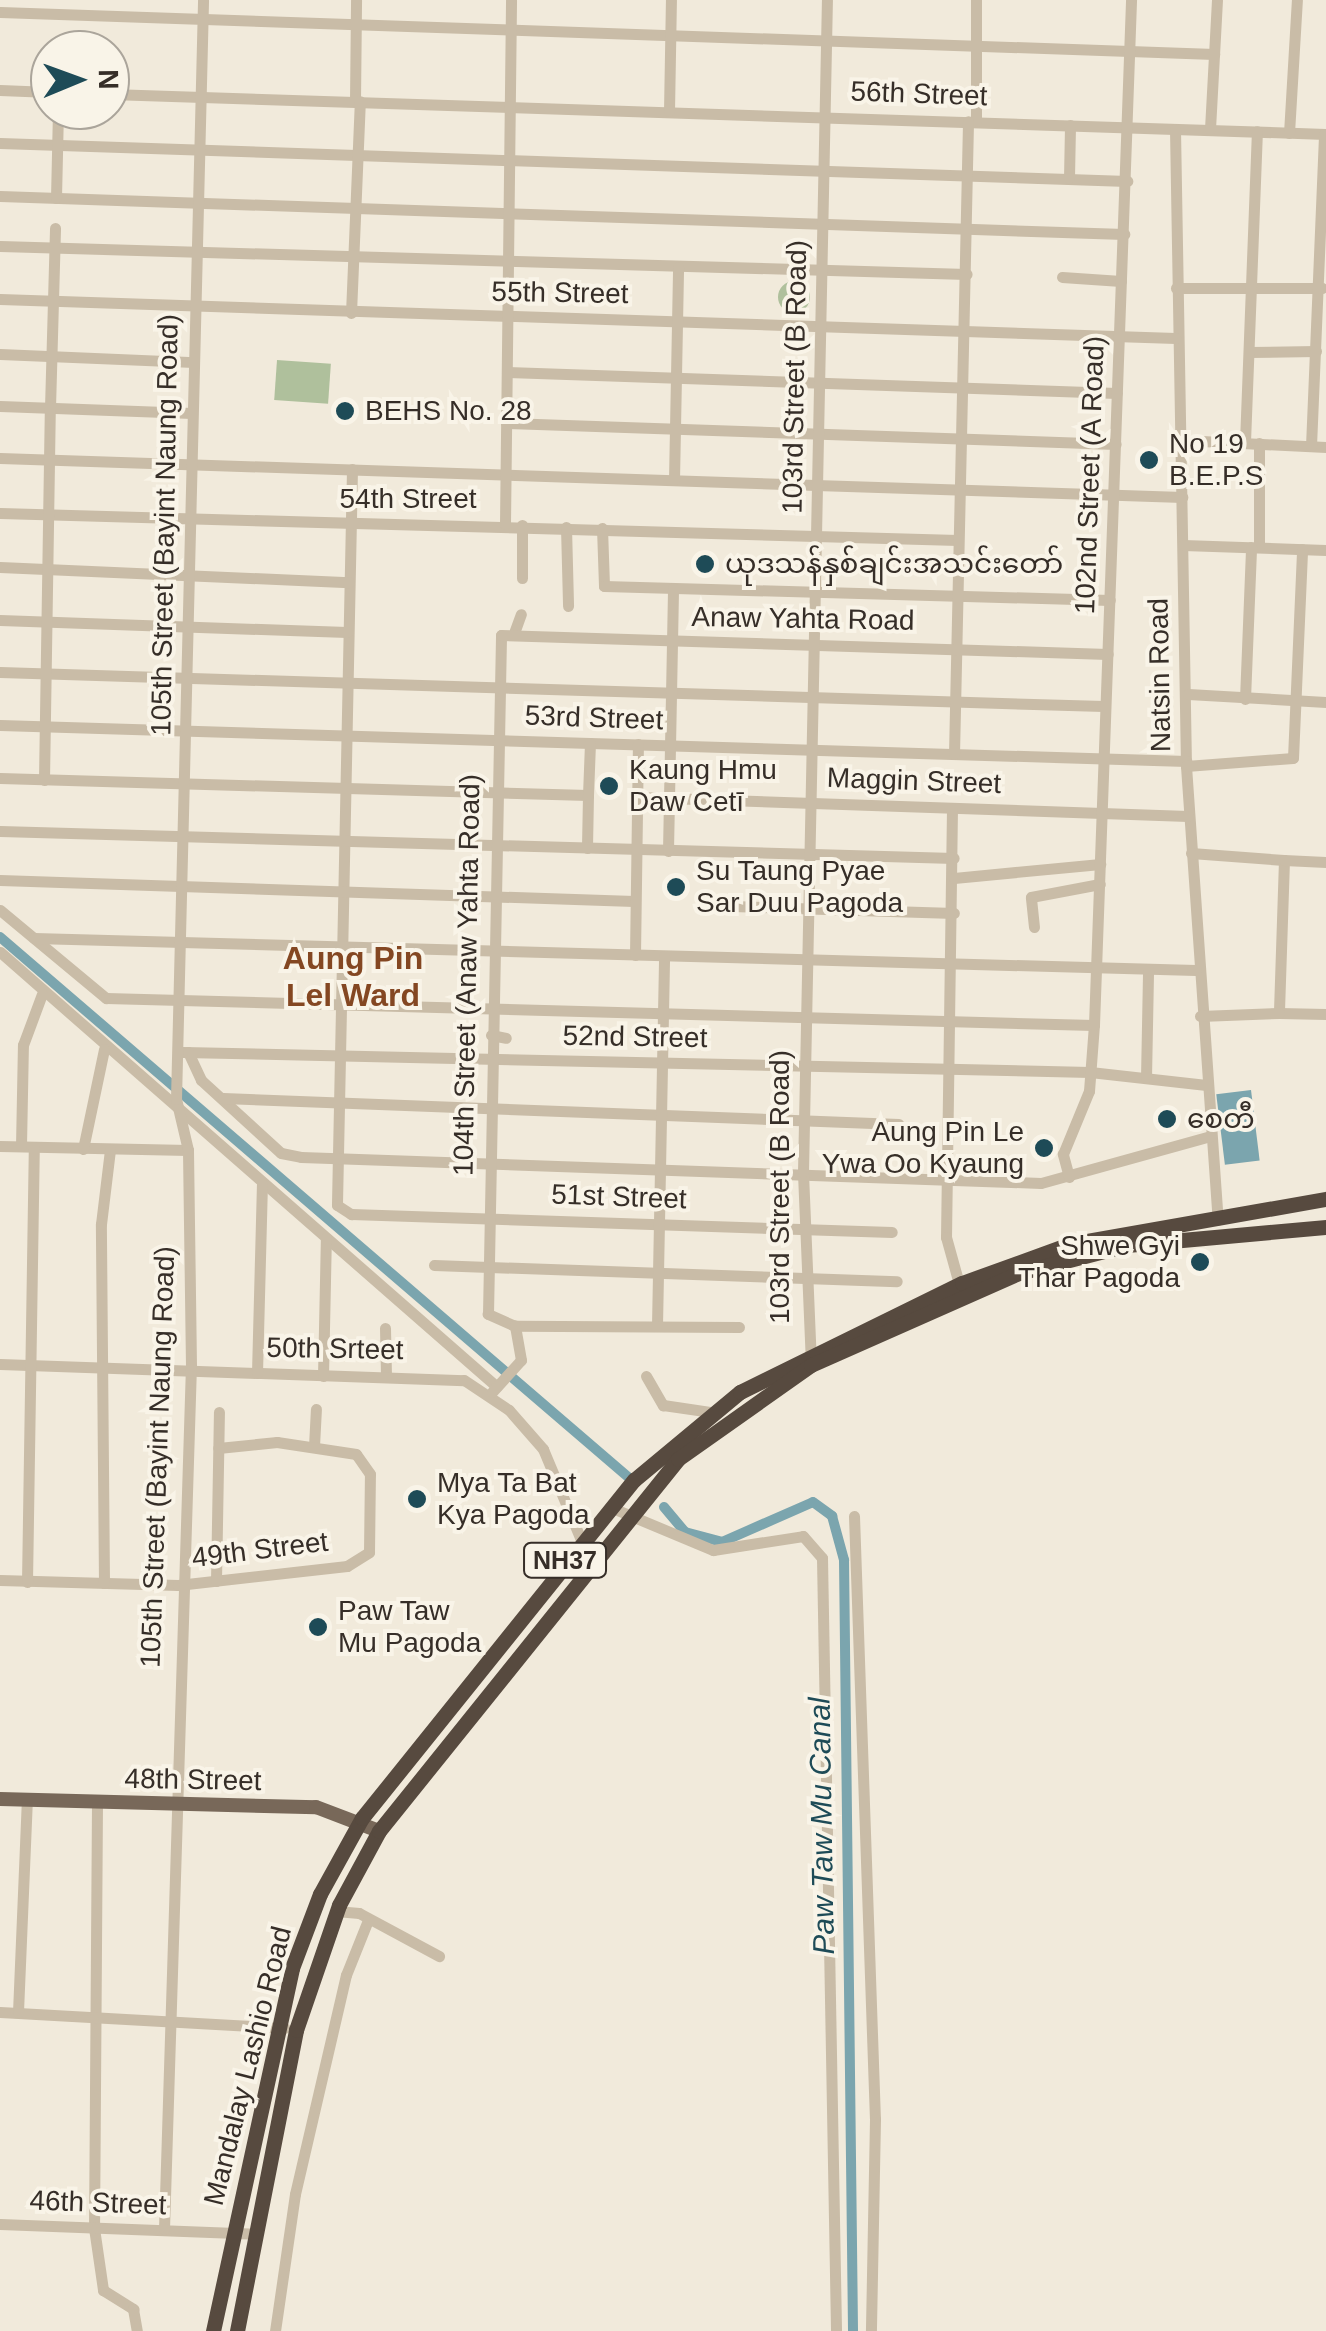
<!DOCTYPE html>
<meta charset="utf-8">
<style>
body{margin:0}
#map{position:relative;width:1326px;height:2331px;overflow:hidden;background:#f1eadb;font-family:Helvetica,"Noto Sans Myanmar",sans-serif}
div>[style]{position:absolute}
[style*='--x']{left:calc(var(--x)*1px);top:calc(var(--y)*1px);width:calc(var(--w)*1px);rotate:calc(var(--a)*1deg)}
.green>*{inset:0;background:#afc09c;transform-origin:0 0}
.round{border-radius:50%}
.water>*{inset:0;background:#7ba5ae;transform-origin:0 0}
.canal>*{height:10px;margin:-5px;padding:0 5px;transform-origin:5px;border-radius:5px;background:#7ba5ae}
.minor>*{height:11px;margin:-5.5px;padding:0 5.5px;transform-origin:5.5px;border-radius:5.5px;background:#c9bca7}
.major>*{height:14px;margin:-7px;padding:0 7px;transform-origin:7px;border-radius:7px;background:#786859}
.highway>*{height:15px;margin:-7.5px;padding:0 7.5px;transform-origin:7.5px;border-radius:7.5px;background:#574a3f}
.dots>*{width:28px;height:28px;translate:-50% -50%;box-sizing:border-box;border:5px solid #f9f4e8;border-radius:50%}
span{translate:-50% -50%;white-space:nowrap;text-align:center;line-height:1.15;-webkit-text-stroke:8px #f9f4e8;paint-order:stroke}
.shield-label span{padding:2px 8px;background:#f9f4e8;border:2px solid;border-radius:8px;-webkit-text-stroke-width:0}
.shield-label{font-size:25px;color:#362e28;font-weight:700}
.street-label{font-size:28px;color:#362e28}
.poi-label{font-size:28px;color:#362e28}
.left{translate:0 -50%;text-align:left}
.right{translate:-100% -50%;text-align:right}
.water-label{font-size:30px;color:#1e4b57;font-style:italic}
.quarter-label{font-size:32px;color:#844722;font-weight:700}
.north{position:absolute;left:30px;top:30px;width:100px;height:100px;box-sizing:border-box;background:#f9f4e8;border:2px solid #aba59b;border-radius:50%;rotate:89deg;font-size:28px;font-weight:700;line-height:40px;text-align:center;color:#362e28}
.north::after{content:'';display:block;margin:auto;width:35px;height:45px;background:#1e4b57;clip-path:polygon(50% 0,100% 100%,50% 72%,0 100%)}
</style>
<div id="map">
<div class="green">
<div class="round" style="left:778px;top:281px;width:32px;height:32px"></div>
<div style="left:277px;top:360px;width:54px;height:40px;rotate:4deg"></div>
</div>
<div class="water">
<div style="left:1251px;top:1090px;width:71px;height:35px;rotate:83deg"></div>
</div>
<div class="canal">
<div style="--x:0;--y:937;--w:828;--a:40.69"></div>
<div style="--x:664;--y:1507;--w:33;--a:50"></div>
<div style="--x:685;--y:1532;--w:38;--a:15"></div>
<div style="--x:722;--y:1542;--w:99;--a:-23.7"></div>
<div style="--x:813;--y:1502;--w:24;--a:36"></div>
<div style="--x:832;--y:1516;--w:46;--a:74.7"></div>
<div style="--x:844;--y:1560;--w:771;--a:89.33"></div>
</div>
<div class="minor">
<div style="--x:0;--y:12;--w:1215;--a:1.98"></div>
<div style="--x:0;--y:90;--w:50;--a:2.3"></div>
<div style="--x:110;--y:94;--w:1217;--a:1.88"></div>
<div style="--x:355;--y:101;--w:101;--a:-89.4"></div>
<div style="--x:669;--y:111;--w:111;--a:-89"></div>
<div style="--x:976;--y:121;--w:121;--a:-90"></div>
<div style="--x:1175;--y:129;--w:637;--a:89.01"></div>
<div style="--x:1186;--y:766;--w:455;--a:86"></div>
<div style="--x:1210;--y:129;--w:129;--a:-86.9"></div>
<div style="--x:1289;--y:133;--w:133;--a:-86.6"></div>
<div style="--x:0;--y:143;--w:1128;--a:1.93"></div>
<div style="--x:1069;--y:178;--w:53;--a:-88.9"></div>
<div style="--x:0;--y:196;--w:1125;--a:1.94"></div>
<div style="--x:56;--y:198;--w:88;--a:-88.7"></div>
<div style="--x:0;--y:246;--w:967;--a:1.66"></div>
<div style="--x:1062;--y:277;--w:59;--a:3.9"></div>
<div style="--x:1176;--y:288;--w:146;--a:0"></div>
<div style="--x:0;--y:299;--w:1176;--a:1.9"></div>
<div style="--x:351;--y:313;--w:212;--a:-87.6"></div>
<div style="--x:1249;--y:352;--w:67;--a:-0.9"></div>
<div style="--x:0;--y:354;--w:194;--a:2.4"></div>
<div style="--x:507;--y:372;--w:610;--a:1.97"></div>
<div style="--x:0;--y:406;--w:192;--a:2.1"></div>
<div style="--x:50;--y:408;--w:180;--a:-88.4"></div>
<div style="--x:506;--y:423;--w:610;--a:1.97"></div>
<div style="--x:1181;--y:440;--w:145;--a:2.8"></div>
<div style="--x:1245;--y:442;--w:311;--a:-87.8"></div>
<div style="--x:1311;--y:446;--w:312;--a:-87.6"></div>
<div style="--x:0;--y:458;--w:1183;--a:1.89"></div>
<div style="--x:352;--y:469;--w:736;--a:91.17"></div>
<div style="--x:337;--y:1205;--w:17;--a:33"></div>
<div style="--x:351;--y:1214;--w:541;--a:1.91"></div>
<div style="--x:674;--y:480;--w:213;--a:-88.9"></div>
<div style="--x:0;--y:513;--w:958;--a:1.61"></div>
<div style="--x:505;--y:524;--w:524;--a:-89.34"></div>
<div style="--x:566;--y:527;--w:79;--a:88.5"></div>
<div style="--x:602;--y:528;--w:58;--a:88"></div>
<div style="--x:604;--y:586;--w:506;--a:1.58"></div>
<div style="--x:1183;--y:545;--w:143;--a:2"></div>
<div style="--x:1259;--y:547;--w:104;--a:-90"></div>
<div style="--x:0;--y:567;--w:349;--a:2.5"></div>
<div style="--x:522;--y:578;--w:53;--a:-90"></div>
<div style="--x:0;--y:620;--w:347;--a:2"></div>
<div style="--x:514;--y:633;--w:20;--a:-70"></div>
<div style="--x:0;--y:672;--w:1104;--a:1.77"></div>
<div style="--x:1188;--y:694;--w:138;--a:3.3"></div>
<div style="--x:1245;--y:699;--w:152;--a:-87.7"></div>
<div style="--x:0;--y:725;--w:1187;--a:1.74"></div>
<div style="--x:954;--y:754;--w:633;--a:-88.73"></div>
<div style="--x:1186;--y:766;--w:107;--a:-4.3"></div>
<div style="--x:1293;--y:758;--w:209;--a:-87.5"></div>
<div style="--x:0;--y:778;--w:588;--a:1.66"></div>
<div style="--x:588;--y:795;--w:53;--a:91.1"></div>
<div style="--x:44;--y:780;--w:372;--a:-89.1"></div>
<div style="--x:588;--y:795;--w:52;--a:-87.8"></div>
<div style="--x:637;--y:797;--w:551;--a:1.97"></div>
<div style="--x:952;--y:808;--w:429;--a:90.8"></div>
<div style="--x:946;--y:1237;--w:49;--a:74.5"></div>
<div style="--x:0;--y:831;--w:954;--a:1.62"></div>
<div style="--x:668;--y:851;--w:263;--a:-88.9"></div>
<div style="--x:1191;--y:853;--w:93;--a:4.3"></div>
<div style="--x:1284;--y:860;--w:153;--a:91.9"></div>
<div style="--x:1279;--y:1013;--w:47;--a:1.2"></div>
<div style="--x:1284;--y:860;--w:42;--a:2.7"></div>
<div style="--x:954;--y:878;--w:147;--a:-5.5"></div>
<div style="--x:0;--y:880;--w:634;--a:1.9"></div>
<div style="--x:701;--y:905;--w:253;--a:1.8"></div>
<div style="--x:0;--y:910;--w:138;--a:39.7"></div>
<div style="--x:106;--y:998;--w:988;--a:1.57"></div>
<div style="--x:1034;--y:927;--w:30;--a:-96"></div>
<div style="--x:1031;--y:897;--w:70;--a:-10.7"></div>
<div style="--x:34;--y:938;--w:1162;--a:1.58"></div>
<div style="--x:0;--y:952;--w:660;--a:41.19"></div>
<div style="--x:635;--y:955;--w:211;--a:-89.2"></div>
<div style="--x:1200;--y:1016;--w:79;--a:-2.2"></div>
<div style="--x:491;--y:1035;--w:15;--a:11"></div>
<div style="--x:183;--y:1052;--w:907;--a:1.26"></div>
<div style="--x:1090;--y:1072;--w:117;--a:6.4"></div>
<div style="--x:188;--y:1052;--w:31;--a:65"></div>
<div style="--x:201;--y:1080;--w:108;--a:42.4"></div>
<div style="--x:281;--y:1153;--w:20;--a:11"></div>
<div style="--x:301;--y:1157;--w:740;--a:2.01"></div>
<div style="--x:1041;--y:1183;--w:175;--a:-15.5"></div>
<div style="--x:1146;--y:1078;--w:109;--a:-88.9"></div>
<div style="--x:223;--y:1098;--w:676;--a:2.21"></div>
<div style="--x:0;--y:1146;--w:188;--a:1.2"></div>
<div style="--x:21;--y:1146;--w:101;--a:-88.9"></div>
<div style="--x:23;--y:1045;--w:54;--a:-69.6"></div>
<div style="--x:83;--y:1149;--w:102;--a:-78.1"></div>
<div style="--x:1069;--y:1177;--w:24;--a:-105"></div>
<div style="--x:1063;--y:1154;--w:68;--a:-67.6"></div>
<div style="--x:1089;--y:1091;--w:66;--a:-85.7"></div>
<div style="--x:1094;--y:1025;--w:1026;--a:-87.93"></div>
<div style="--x:434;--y:1265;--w:463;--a:2"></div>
<div style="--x:657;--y:1326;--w:370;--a:-88.9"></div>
<div style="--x:739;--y:1327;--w:224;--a:-179.7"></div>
<div style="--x:515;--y:1326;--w:30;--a:-156"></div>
<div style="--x:488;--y:1314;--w:679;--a:-88.9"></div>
<div style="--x:501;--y:635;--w:607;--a:1.79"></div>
<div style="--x:385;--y:1328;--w:46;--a:88.8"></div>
<div style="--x:0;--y:1364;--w:464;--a:2"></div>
<div style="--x:464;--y:1380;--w:54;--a:33.7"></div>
<div style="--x:509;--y:1410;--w:52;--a:48.9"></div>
<div style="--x:543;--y:1449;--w:99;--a:67.3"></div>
<div style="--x:811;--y:1364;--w:192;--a:-92.4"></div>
<div style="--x:803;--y:1172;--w:1172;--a:-88.83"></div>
<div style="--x:257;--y:1373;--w:189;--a:-88.5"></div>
<div style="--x:323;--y:1376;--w:138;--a:-88.8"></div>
<div style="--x:646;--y:1376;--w:34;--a:60"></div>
<div style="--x:663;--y:1405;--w:49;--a:8.3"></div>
<div style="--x:492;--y:1392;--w:43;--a:-47.8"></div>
<div style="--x:521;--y:1360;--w:35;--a:-100"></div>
<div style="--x:314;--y:1446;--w:37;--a:-87"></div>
<div style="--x:610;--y:1507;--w:112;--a:22.7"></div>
<div style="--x:713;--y:1550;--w:91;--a:-8.8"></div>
<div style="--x:803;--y:1536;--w:29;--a:49"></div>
<div style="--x:822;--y:1558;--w:773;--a:88.96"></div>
<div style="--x:854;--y:1516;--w:603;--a:88.01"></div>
<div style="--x:875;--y:2119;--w:212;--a:91.1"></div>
<div style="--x:0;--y:1580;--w:178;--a:1.6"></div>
<div style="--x:178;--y:1585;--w:170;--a:-6.4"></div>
<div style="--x:347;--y:1566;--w:26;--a:-32"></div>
<div style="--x:369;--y:1552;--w:78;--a:-89.3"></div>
<div style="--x:370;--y:1474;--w:24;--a:-125"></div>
<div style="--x:356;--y:1454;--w:80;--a:-171.4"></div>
<div style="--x:277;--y:1442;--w:59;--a:174.2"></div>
<div style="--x:216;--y:1581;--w:169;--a:-89"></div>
<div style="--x:27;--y:1582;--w:435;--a:-89.1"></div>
<div style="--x:104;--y:1583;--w:359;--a:-90.5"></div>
<div style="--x:101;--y:1224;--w:75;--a:-83.1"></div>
<div style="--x:97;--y:1803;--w:425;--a:90.4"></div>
<div style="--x:94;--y:2228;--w:63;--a:81.7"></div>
<div style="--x:103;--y:2290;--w:36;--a:32"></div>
<div style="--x:133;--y:2309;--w:22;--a:80"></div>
<div style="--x:336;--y:1911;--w:23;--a:5"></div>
<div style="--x:359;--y:1913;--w:91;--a:28.3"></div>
<div style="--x:0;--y:2012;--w:285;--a:3.2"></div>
<div style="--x:18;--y:2012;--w:212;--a:-87.6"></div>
<div style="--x:0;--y:2224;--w:257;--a:2.2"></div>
<div style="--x:164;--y:2229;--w:863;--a:-88.21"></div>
<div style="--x:191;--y:1366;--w:216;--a:-90.8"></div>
<div style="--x:188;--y:1150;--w:52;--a:-103.2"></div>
<div style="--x:176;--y:1099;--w:1099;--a:-88.59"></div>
<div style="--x:275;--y:2331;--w:138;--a:-81.7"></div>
<div style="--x:295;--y:2194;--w:225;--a:-76.9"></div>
<div style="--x:346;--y:1975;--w:59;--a:-68.2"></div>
</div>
<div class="major">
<div style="--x:0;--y:1799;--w:316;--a:1.5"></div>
<div style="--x:316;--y:1807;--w:67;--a:20.9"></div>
</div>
<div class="highway">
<div style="--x:213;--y:2331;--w:371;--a:-77.7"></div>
<div style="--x:292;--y:1968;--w:79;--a:-69.3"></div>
<div style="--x:320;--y:1894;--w:87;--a:-61.1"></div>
<div style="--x:362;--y:1818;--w:434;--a:-51.2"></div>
<div style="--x:634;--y:1480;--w:138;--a:-39.7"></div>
<div style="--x:740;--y:1392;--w:247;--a:-26.2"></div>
<div style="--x:962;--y:1283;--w:115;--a:-19.9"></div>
<div style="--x:1070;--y:1244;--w:260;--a:-10"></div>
<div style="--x:237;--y:2331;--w:307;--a:-78.9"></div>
<div style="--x:296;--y:2030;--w:132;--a:-71"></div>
<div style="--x:339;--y:1905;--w:84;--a:-61.6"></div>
<div style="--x:379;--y:1831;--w:477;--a:-51.2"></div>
<div style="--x:678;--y:1459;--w:163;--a:-35.3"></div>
<div style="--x:811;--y:1365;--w:227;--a:-23.9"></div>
<div style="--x:1019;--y:1273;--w:112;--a:-14.5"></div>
<div style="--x:1127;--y:1245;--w:200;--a:-5.2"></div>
</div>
<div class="dots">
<div style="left:345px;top:411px;background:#1e4b57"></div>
<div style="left:1149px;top:460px;background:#1e4b57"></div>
<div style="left:705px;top:564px;background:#1e4b57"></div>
<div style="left:609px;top:786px;background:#1e4b57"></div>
<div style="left:676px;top:887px;background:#1e4b57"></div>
<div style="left:1167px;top:1119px;background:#1e4b57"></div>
<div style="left:1044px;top:1148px;background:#1e4b57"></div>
<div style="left:1200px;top:1262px;background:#1e4b57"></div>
<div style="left:417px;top:1499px;background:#1e4b57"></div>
<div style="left:318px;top:1627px;background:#1e4b57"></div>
</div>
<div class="shield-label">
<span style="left:565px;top:1560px">NH37</span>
</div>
<div class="street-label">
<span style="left:919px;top:94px;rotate:2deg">56th Street</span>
<span style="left:560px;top:293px;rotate:1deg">55th Street</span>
<span style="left:795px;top:377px;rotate:-89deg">103rd Street (B Road)</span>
<span style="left:1090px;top:475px;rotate:-88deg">102nd Street (A Road)</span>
<span style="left:408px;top:499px">54th Street</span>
<span style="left:165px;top:525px;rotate:-89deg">105th Street (Bayint Naung Road)</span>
<span style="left:803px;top:619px;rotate:1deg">Anaw Yahta Road</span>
<span style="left:1160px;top:675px;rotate:-91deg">Natsin Road</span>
<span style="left:594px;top:718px;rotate:2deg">53rd Street</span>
<span style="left:914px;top:781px;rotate:2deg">Maggin Street</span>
<span style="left:467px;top:975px;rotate:-89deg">104th Street (Anaw Yahta Road)</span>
<span style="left:635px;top:1037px;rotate:1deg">52nd Street</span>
<span style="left:780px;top:1187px;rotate:-90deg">103rd Street (B Road)</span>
<span style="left:619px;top:1197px;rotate:2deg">51st Street</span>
<span style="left:335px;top:1349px;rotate:1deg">50th Srteet</span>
<span style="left:158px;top:1457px;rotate:-88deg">105th Street (Bayint Naung Road)</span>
<span style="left:260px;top:1550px;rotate:-7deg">49th Street</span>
<span style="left:193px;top:1780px;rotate:1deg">48th Street</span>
<span style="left:248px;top:2066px;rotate:-76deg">Mandalay Lashio Road</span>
<span style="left:98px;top:2203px;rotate:2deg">46th Street</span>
</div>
<div class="poi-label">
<span class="left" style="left:365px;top:411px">BEHS No. 28</span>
<span class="left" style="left:1169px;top:460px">No 19<br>B.E.P.S</span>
<span class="left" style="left:725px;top:564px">ယုဒသန်နှစ်ချင်းအသင်းတော်</span>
<span class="left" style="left:629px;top:786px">Kaung Hmu<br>Daw Cetī</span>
<span class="left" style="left:696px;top:887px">Su Taung Pyae<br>Sar Duu Pagoda</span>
<span class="left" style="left:1187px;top:1119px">စေတီ</span>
<span class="right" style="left:1024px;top:1148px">Aung Pin Le<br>Ywa Oo Kyaung</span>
<span class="right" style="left:1180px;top:1262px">Shwe Gyi<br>Thar Pagoda</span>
<span class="left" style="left:437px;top:1499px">Mya Ta Bat<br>Kya Pagoda</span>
<span class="left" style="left:338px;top:1627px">Paw Taw<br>Mu Pagoda</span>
</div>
<div class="water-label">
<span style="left:822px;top:1826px;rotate:-91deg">Paw Taw Mu Canal</span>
</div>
<div class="quarter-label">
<span style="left:353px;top:977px">Aung Pin<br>Lel Ward</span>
</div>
<div class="north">N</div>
</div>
